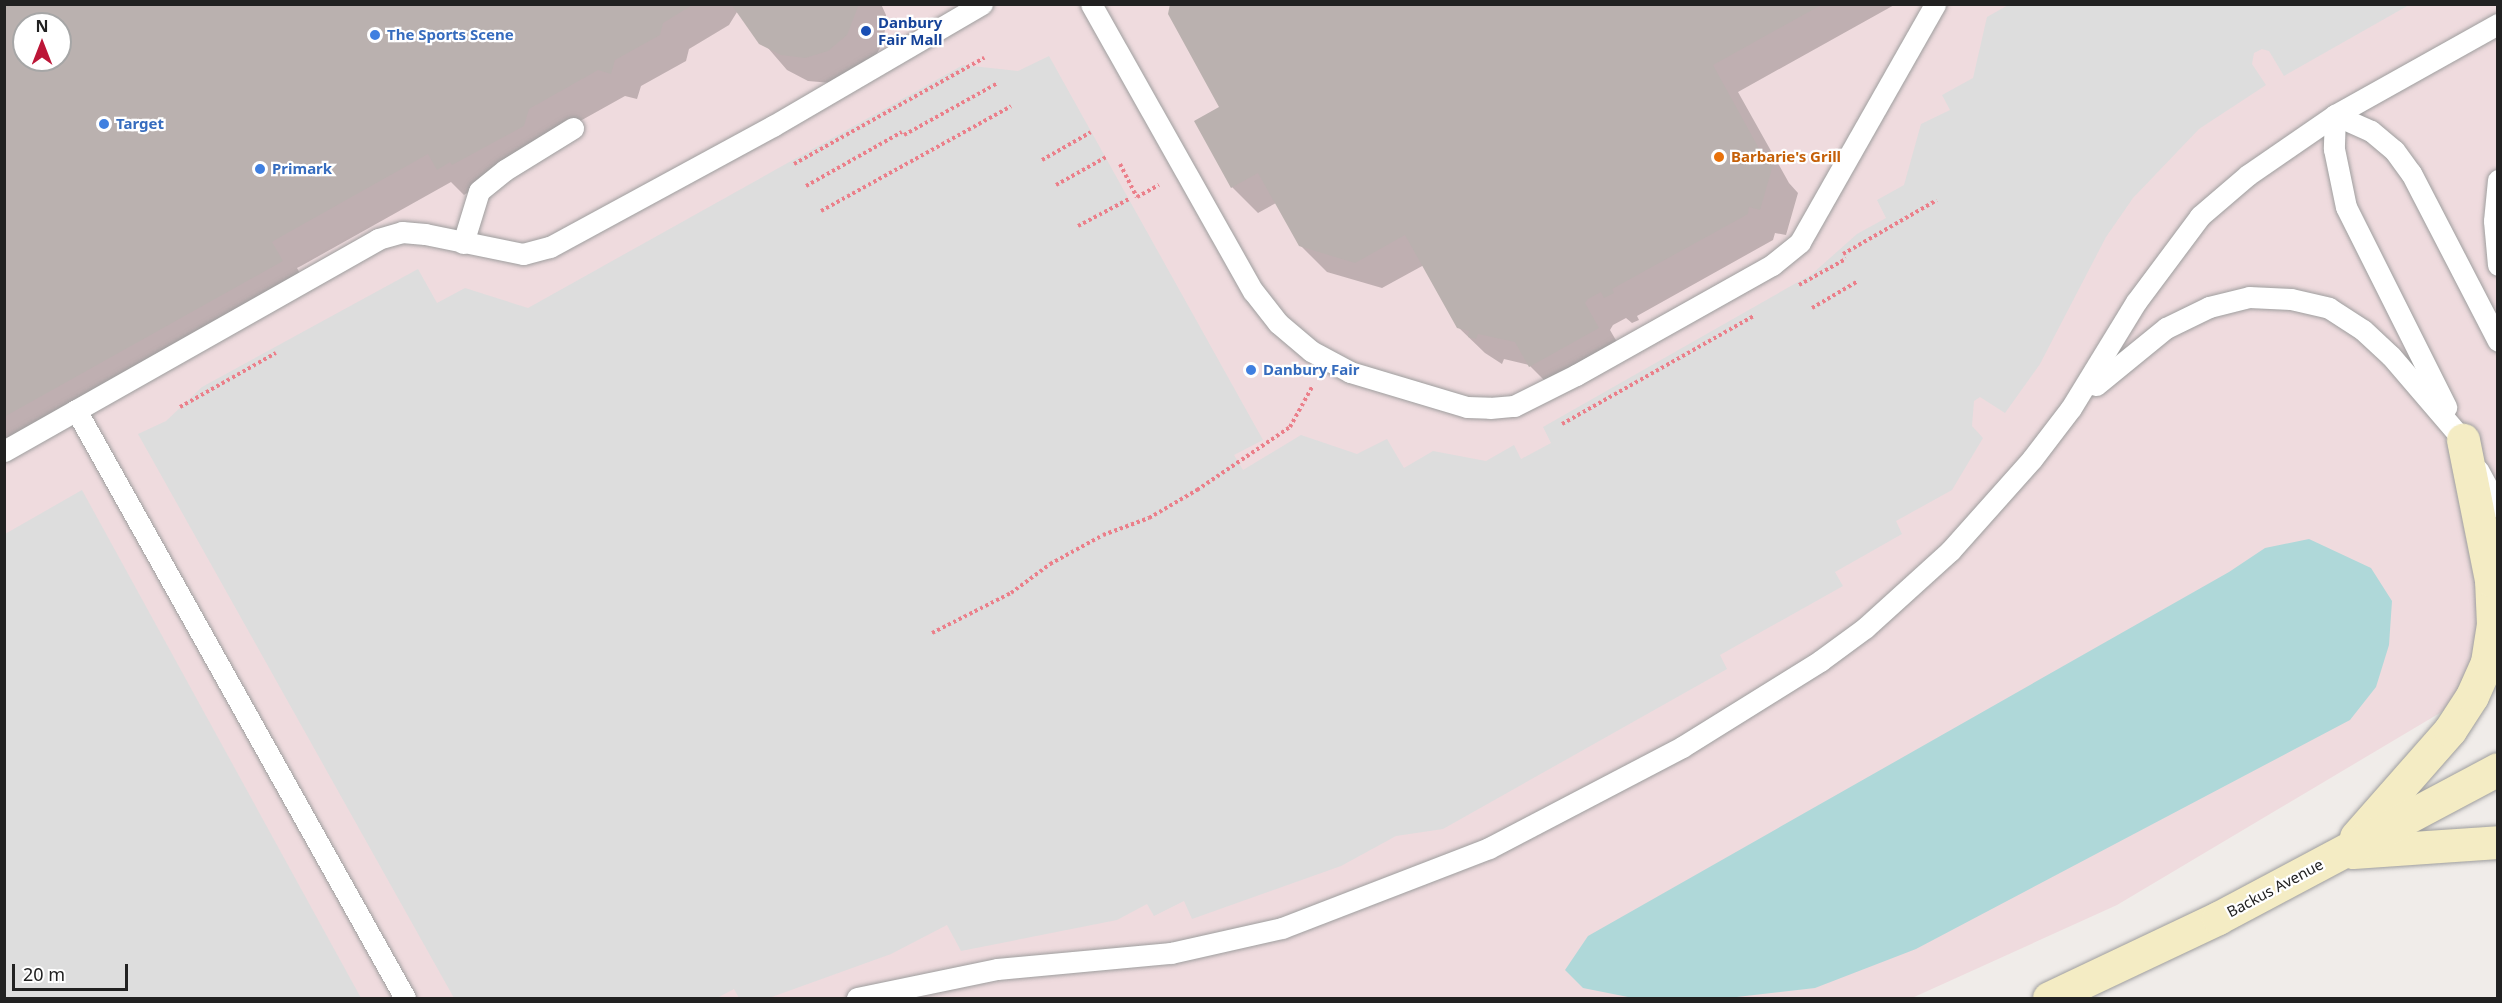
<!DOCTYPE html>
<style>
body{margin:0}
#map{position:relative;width:2502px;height:1003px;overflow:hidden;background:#f0ece9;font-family:"Noto Sans",sans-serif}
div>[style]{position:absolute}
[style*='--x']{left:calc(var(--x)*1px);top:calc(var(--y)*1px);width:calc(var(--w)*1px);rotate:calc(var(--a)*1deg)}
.commercial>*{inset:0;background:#efdbde}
.parking>*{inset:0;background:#ddd}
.water>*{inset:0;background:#afd8d9}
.shadow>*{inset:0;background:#0003}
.building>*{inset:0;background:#bab1af}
.path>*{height:4px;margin-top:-2px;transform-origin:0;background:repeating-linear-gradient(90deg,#eb7f8a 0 3px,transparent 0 6px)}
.roads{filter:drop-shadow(0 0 2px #9e9e9e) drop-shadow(0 0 2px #9e9e9e)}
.service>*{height:21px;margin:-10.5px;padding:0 10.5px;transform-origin:10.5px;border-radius:10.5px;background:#fff}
.secondary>*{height:33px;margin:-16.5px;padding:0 16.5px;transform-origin:16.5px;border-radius:16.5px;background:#f4ecc4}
.dots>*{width:16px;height:16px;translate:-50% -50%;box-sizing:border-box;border:3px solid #fff;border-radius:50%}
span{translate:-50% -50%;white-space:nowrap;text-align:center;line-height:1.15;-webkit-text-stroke:4.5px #fff;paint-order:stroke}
.transit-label{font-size:15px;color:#164399;font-weight:700}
.left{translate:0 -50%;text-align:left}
.shop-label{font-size:15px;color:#366cbe;font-weight:700}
.food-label{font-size:15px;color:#c56008;font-weight:700}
.street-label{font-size:15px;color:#212121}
.frame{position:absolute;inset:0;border:6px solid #212121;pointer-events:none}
.north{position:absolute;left:12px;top:12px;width:60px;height:60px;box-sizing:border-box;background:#fff;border:2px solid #a6a6a6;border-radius:50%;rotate:0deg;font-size:16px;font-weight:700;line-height:24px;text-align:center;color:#212121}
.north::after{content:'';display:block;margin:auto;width:21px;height:27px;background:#bc1637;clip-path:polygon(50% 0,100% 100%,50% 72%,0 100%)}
.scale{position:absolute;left:12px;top:964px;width:116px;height:27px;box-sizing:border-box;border:3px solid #212121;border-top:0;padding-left:8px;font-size:18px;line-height:21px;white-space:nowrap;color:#212121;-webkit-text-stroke:4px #fff;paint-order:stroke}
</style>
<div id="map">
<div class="commercial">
<div style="clip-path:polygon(evenodd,5px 5px,2497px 5px,2497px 679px,2117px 905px,1912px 998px,5px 998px,5px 5px,24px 24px,60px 24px,60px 60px,24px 60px,24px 24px)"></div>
</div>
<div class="parking">
<div style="clip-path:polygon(2010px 4px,2409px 5px,2284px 76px,2269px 51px,2262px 49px,2254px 53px,2252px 64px,2266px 85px,2199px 129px,2133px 198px,2106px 237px,2040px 364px,2005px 413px,1980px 397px,1974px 401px,1972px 426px,1983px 438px,1952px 490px,1896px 521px,1902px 534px,1835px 572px,1843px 586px,1720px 655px,1727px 669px,1443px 829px,1396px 836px,1341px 866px,1192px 919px,1184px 901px,1154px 916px,1147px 904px,1117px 920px,961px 951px,947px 925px,891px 954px,769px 998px,739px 998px,734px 989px,717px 998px,454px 998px,138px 434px,166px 421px,202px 387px,418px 269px,437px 303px,465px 288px,528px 308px,963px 65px,1018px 71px,1049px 56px,1263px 440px,1234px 455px,1243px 470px,1301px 435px,1357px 454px,1387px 439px,1404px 468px,1433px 451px,1486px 461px,1514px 445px,1521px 459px,1551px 443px,1543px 427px,1812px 274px,1857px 234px,1886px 218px,1877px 200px,1904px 185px,1921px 124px,1950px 110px,1942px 95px,1973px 78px,1987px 17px)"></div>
<div style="clip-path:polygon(82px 490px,361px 998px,5px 998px,5px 534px)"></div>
</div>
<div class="water">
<div style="clip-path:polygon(2309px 539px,2371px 568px,2392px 601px,2389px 645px,2376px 687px,2350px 720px,1916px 949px,1815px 988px,1728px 998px,1633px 998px,1583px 988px,1565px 970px,1588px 936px,2229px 572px,2265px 548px)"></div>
</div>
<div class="shadow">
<div style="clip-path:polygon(evenodd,4px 4px,881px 4px,886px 15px,884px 40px,873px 61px,831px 83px,808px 81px,787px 70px,737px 12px,729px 25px,689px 49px,686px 61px,641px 86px,637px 99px,625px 96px,555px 135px,464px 195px,451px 182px,301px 266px,297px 268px,308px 288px,4px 453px,4px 4px,24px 24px,60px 24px,60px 60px,24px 60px,24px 24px)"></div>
<div style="clip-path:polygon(1172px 4px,1896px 4px,1738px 92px,1789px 183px,1798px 193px,1786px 235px,1775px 233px,1773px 240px,1637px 316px,1639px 320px,1632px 323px,1626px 318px,1613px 325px,1610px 330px,1624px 354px,1556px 392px,1529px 365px,1504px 359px,1502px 364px,1485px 353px,1458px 327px,1424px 265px,1382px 288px,1327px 272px,1300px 245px,1276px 203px,1258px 213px,1232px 187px,1221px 108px)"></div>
</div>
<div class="building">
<div style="clip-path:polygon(evenodd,4px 4px,694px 4px,663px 23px,660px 35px,615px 60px,611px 74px,598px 70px,529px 109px,524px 126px,452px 165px,450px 162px,437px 170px,428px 154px,275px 240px,272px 242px,283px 261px,4px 417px,4px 4px,24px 24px,60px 24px,60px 60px,24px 60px,24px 24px)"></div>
<div style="clip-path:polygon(731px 4px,859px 4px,847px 35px,828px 51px,805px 58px,781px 55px,759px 44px)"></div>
<div style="clip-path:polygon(1170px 4px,1823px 4px,1713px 65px,1763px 156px,1762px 161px,1773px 165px,1760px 210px,1749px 207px,1748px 214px,1612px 289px,1614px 293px,1604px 298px,1601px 292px,1588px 299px,1585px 303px,1599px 328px,1529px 367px,1515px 342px,1478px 334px,1476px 339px,1468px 337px,1469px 331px,1457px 328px,1405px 235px,1355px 263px,1299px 246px,1258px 173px,1231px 188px,1194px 121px,1219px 107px,1168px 14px)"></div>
</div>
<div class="path">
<div style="--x:904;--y:135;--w:107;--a:-29"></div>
<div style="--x:1042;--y:160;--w:56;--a:-29.7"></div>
<div style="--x:794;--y:164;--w:218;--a:-29.2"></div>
<div style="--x:1120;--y:164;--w:37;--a:63"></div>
<div style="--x:1137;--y:197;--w:25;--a:-29"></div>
<div style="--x:1056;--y:185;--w:57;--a:-29.2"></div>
<div style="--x:806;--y:186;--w:110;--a:-29.4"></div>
<div style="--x:821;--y:211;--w:217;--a:-28.9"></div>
<div style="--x:1078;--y:226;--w:58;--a:-27.9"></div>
<div style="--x:1843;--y:254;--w:108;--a:-29.9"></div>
<div style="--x:1799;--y:285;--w:54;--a:-29"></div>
<div style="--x:1812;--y:308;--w:53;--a:-30.4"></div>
<div style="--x:180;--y:407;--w:110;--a:-29.4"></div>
<div style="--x:1562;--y:424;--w:220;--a:-29.4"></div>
<div style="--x:932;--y:633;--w:89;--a:-26.9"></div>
<div style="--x:1011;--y:593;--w:49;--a:-36.6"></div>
<div style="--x:1050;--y:564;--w:60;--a:-28.7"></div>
<div style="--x:1103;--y:535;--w:49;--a:-20.3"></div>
<div style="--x:1149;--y:518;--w:56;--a:-30.3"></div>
<div style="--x:1197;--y:490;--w:112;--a:-34.1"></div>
<div style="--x:1290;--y:427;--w:46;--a:-61.2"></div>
</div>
<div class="roads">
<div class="service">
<div style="--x:1091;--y:4;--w:330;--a:60.6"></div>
<div style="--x:1253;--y:291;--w:41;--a:52"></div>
<div style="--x:1278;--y:323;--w:43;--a:40.3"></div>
<div style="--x:1311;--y:351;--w:44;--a:28.3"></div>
<div style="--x:1350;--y:372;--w:122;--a:16.7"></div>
<div style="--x:1467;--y:407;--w:23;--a:2"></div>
<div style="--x:1490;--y:408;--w:24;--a:-5"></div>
<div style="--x:1514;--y:406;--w:69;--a:-26.6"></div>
<div style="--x:1576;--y:375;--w:225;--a:-29.3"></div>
<div style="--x:1772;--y:265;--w:36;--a:-39"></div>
<div style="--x:1800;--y:242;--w:274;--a:-60.4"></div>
<div style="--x:2335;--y:115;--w:34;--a:92"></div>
<div style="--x:2334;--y:149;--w:59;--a:78.3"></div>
<div style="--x:2346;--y:207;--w:224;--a:63.4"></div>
<div style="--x:2335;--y:115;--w:39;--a:24"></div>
<div style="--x:2371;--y:131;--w:30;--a:40"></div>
<div style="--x:2394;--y:150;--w:29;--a:54"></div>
<div style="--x:2411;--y:173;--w:189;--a:62.6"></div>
<div style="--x:2498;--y:180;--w:41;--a:95.6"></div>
<div style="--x:2494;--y:221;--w:44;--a:84.8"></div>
<div style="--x:463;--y:243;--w:54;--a:-72.9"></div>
<div style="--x:479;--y:191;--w:33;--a:-39"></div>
<div style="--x:505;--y:170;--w:80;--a:-31.7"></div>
<div style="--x:2096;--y:385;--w:90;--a:-39.2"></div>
<div style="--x:2166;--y:328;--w:48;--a:-26"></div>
<div style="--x:2209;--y:307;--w:41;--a:-14"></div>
<div style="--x:2249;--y:297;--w:42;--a:2.7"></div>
<div style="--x:2291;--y:299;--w:39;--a:13"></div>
<div style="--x:2329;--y:308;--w:40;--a:32.9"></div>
<div style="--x:2363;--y:330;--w:38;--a:43"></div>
<div style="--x:2391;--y:356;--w:111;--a:49.4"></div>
<div style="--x:76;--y:410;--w:674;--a:60.77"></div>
<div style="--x:4;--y:451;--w:430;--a:-29.5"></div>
<div style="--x:378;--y:239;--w:25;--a:-16"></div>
<div style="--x:402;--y:232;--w:23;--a:5"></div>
<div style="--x:425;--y:234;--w:100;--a:11.5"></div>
<div style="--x:523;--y:254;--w:28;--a:-15"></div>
<div style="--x:550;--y:247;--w:254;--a:-28.5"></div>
<div style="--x:773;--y:126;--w:242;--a:-30.3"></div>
<div style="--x:2478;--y:470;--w:42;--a:61.6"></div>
<div style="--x:857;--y:998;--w:143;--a:-11.7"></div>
<div style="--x:997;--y:969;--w:175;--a:-5.3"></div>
<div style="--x:1171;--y:953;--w:114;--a:-12.7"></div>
<div style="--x:1282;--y:928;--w:222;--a:-21.1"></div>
<div style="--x:1489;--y:848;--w:218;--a:-27.6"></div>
<div style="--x:1682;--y:747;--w:163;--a:-31.9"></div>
<div style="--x:1820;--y:661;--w:56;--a:-36.3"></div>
<div style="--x:1865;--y:628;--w:115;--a:-42.2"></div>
<div style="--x:1950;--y:551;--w:123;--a:-48.3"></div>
<div style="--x:2032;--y:459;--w:64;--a:-52.6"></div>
<div style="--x:2071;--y:408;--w:124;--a:-58.5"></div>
<div style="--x:2136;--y:302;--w:107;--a:-53.3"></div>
<div style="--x:2200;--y:216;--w:63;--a:-40.5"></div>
<div style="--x:2248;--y:175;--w:106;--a:-34.6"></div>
<div style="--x:2335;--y:115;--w:187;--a:-29.2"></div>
</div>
<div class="secondary">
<div style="--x:2356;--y:837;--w:142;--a:-48.7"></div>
<div style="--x:2450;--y:730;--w:40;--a:-57.1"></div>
<div style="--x:2472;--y:696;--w:37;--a:-66"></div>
<div style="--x:2487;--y:662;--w:37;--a:-81"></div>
<div style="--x:2493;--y:625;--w:45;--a:-92.5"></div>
<div style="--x:2491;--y:580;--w:143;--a:-101.3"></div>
<div style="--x:2353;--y:852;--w:145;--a:-3.9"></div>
<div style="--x:2049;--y:998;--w:187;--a:-25.3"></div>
<div style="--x:2218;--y:918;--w:317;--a:-28"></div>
</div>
</div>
<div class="dots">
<div style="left:866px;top:31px;background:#1a4fb4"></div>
<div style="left:375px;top:35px;background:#3f7fe0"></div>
<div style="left:104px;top:124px;background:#3f7fe0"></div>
<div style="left:1719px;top:157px;background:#e8710a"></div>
<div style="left:260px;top:169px;background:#3f7fe0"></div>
<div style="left:1251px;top:370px;background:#3f7fe0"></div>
</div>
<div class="transit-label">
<span class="left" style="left:878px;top:31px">Danbury<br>Fair Mall</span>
</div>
<div class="shop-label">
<span class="left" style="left:387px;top:35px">The Sports Scene</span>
<span class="left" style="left:116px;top:124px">Target</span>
<span class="left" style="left:272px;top:169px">Primark</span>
<span class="left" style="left:1263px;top:370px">Danbury Fair</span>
</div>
<div class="food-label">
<span class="left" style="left:1731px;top:157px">Barbarie's Grill</span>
</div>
<div class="street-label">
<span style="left:2275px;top:888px;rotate:-28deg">Backus Avenue</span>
</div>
<div class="frame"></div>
<div class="north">N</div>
<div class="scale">20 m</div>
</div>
